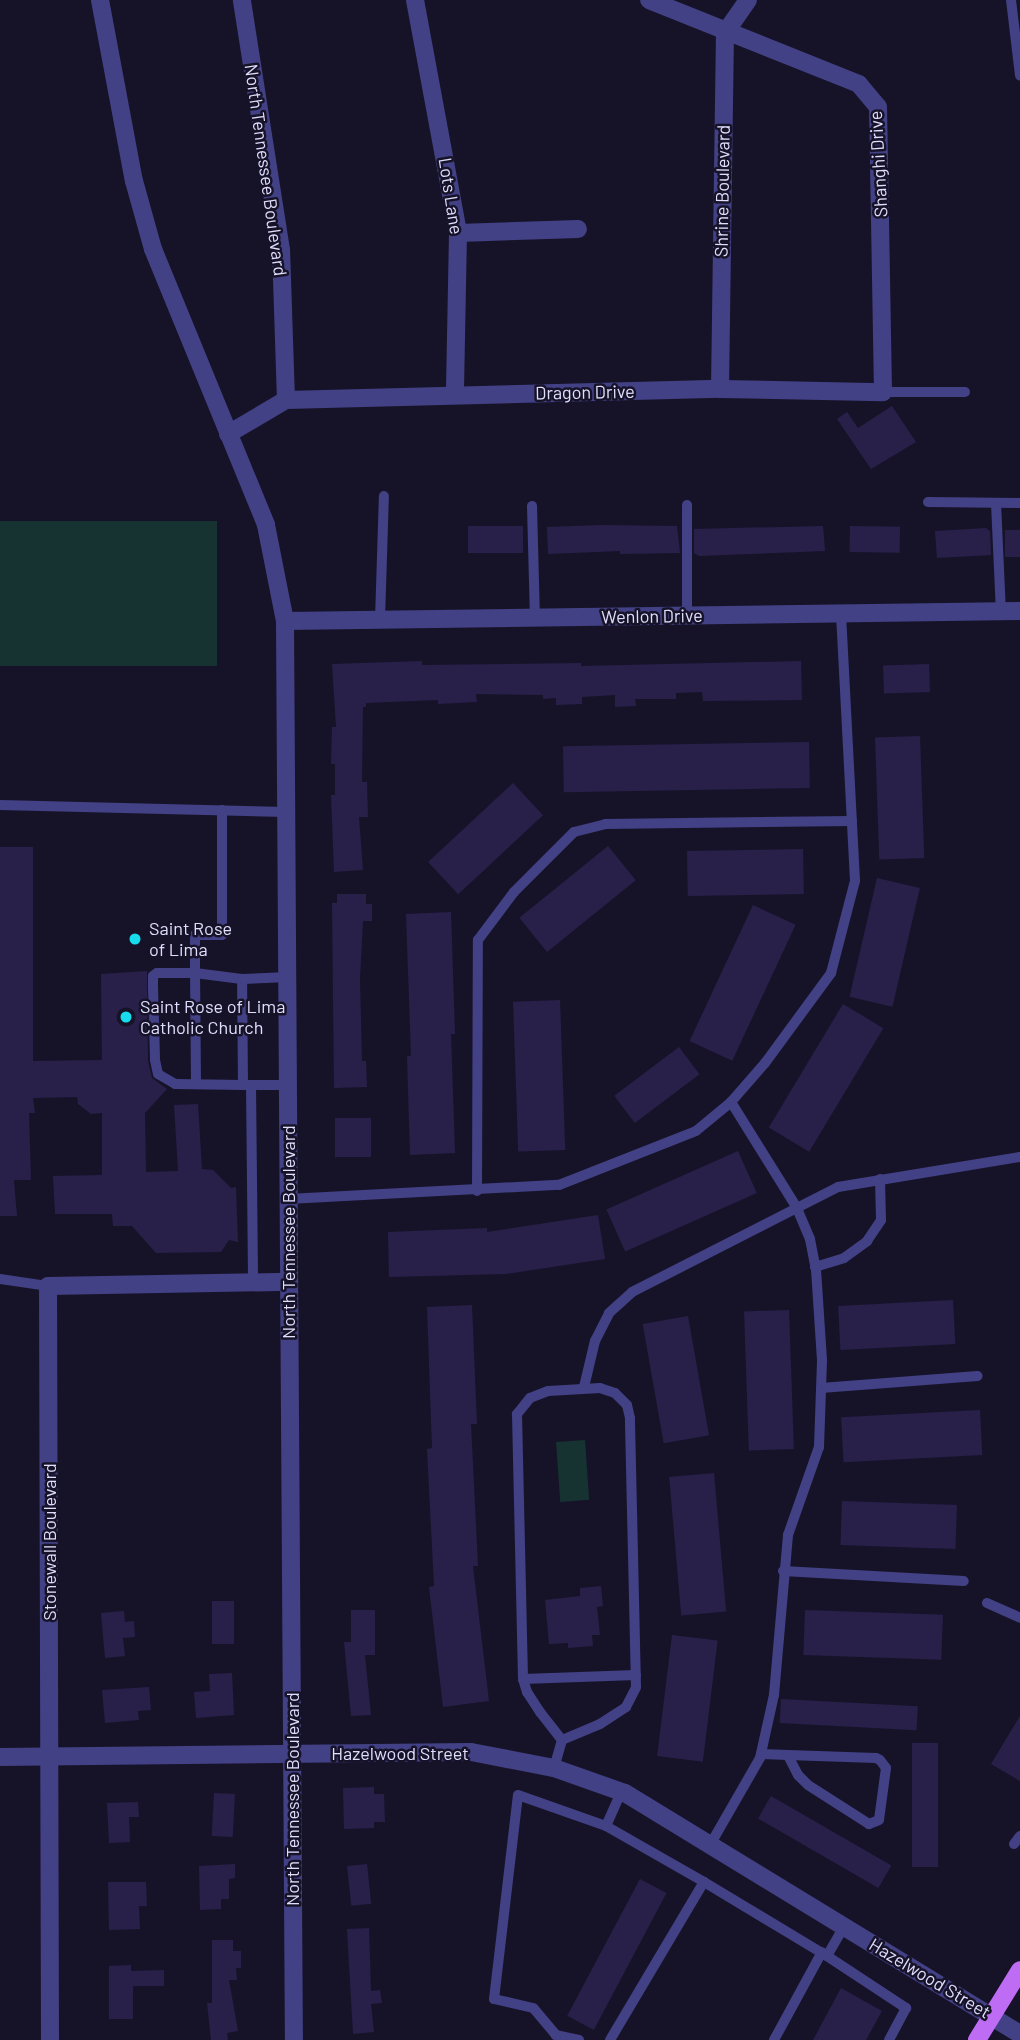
<!DOCTYPE html>
<style>
body{margin:0}
#map{position:relative;width:1020px;height:2040px;overflow:hidden;background:#161329;font-family:Barlow,sans-serif}
div>[style]{position:absolute}
[style*='--x']{left:calc(var(--x)*1px);top:calc(var(--y)*1px);width:calc(var(--w)*1px);rotate:calc(var(--a)*1deg)}
.green>*{inset:0;background:#163331;transform-origin:0 0}
.building>*{inset:0;background:#282049;transform-origin:0 0}
.service>*{height:10px;margin:-5px;padding:0 5px;transform-origin:5px;border-radius:5px;background:#434185}
.minor>*{height:18px;margin:-9px;padding:0 9px;transform-origin:9px;border-radius:9px;background:#434185}
.primary>*{height:18px;margin:-9px;padding:0 9px;transform-origin:9px;border-radius:9px;background:#bf6cf4}
.dots>*{width:19px;height:19px;translate:-50% -50%;box-sizing:border-box;border:4px solid #161329;border-radius:50%}
span{translate:-50% -50%;white-space:nowrap;text-align:center;line-height:1.15;-webkit-text-stroke:5px #161329;paint-order:stroke}
.street-label{font-size:18px;color:#e0ddfd}
.poi-label{font-size:18px;color:#e0ddfd}
.left{translate:0 -50%;text-align:left}
</style>
<div id="map">
<div class="green">
<div style="left:217px;top:521px;width:145px;height:217px;rotate:90deg"></div>
<div style="left:585px;top:1440px;width:60px;height:29px;rotate:86deg"></div>
</div>
<div class="building">
<div style="clip-path:polygon(892px 406px,916px 442px,871px 469px,837px 419px,847px 412px,858px 428px)"></div>
<div style="clip-path:polygon(601px 525px,677px 526px,680px 553px,620px 554px,620px 551px,548px 554px,547px 527px)"></div>
<div style="left:468px;top:526px;width:55px;height:27px"></div>
<div style="clip-path:polygon(823px 526px,825px 551px,699px 556px,694px 553px,694px 529px)"></div>
<div style="left:850px;top:526px;width:50px;height:26px;rotate:1deg"></div>
<div style="clip-path:polygon(986px 528px,990px 531px,991px 555px,937px 558px,935px 531px)"></div>
<div style="left:1005px;top:530px;width:15px;height:27px"></div>
<div style="clip-path:polygon(422px 661px,422px 665px,581px 663px,581px 666px,801px 661px,802px 700px,703px 701px,702px 692px,676px 693px,676px 699px,635px 699px,636px 706px,615px 707px,615px 695px,582px 697px,582px 704px,556px 705px,556px 698px,543px 699px,543px 695px,476px 694px,477px 702px,438px 704px,438px 700px,366px 703px,366px 707px,363px 707px,362px 782px,367px 782px,368px 817px,359px 817px,363px 870px,334px 872px,331px 795px,335px 795px,335px 764px,331px 764px,332px 727px,336px 727px,332px 664px)"></div>
<div style="left:929px;top:664px;width:28px;height:46px;rotate:88deg"></div>
<div style="left:920px;top:736px;width:122px;height:45px;rotate:88deg"></div>
<div style="left:809px;top:742px;width:46px;height:246px;rotate:89deg"></div>
<div style="left:513px;top:783px;width:44px;height:116px;rotate:47deg"></div>
<div style="left:608px;top:846px;width:44px;height:114px;rotate:51deg"></div>
<div style="clip-path:polygon(0 847px,33px 847px,33px 1061px,102px 1060px,101px 974px,147px 971px,148px 1061px,152px 1078px,167px 1089px,145px 1113px,146px 1172px,178px 1171px,174px 1105px,198px 1104px,202px 1169px,213px 1170px,231px 1188px,236px 1187px,238px 1242px,229px 1240px,221px 1252px,156px 1253px,132px 1226px,113px 1226px,112px 1214px,55px 1214px,53px 1176px,102px 1175px,102px 1113px,91px 1114px,78px 1104px,77px 1097px,33px 1098px,35px 1113px,29px 1113px,31px 1180px,14px 1180px,17px 1216px,0 1216px)"></div>
<div style="left:803px;top:849px;width:45px;height:116px;rotate:89deg"></div>
<div style="left:877px;top:878px;width:44px;height:122px;rotate:13deg"></div>
<div style="clip-path:polygon(337px 894px,366px 894px,366px 904px,372px 904px,372px 921px,363px 921px,360px 979px,362px 1061px,366px 1061px,367px 1087px,334px 1088px,332px 903px,337px 903px)"></div>
<div style="left:753px;top:905px;width:47px;height:150px;rotate:25deg"></div>
<div style="clip-path:polygon(451px 912px,455px 1034px,451px 1034px,455px 1153px,410px 1155px,407px 1056px,411px 1056px,406px 914px)"></div>
<div style="left:560px;top:1000px;width:150px;height:47px;rotate:88deg"></div>
<div style="left:843px;top:1004px;width:47px;height:144px;rotate:31deg"></div>
<div style="left:679px;top:1047px;width:34px;height:81px;rotate:53deg"></div>
<div style="left:335px;top:1118px;width:36px;height:39px"></div>
<div style="left:738px;top:1151px;width:46px;height:144px;rotate:66deg"></div>
<div style="clip-path:polygon(598px 1215px,605px 1259px,506px 1274px,389px 1277px,388px 1232px,487px 1228px,487px 1232px)"></div>
<div style="left:953px;top:1300px;width:44px;height:115px;rotate:87deg"></div>
<div style="clip-path:polygon(472px 1305px,477px 1424px,471px 1424px,478px 1566px,473px 1566px,489px 1701px,443px 1707px,429px 1587px,434px 1586px,427px 1449px,432px 1448px,427px 1307px)"></div>
<div style="left:789px;top:1310px;width:139px;height:45px;rotate:88deg"></div>
<div style="left:688px;top:1316px;width:121px;height:46px;rotate:80deg"></div>
<div style="left:980px;top:1410px;width:45px;height:139px;rotate:87deg"></div>
<div style="left:714px;top:1473px;width:139px;height:45px;rotate:85deg"></div>
<div style="left:842px;top:1501px;width:115px;height:44px;rotate:2deg"></div>
<div style="clip-path:polygon(601px 1586px,603px 1606px,597px 1607px,600px 1635px,592px 1635px,593px 1646px,568px 1648px,568px 1643px,549px 1644px,545px 1600px,580px 1596px,580px 1588px)"></div>
<div style="left:212px;top:1601px;width:22px;height:43px"></div>
<div style="clip-path:polygon(351px 1610px,375px 1610px,375px 1655px,365px 1655px,371px 1715px,351px 1716px,344px 1642px,351px 1642px)"></div>
<div style="left:805px;top:1610px;width:138px;height:45px;rotate:2deg"></div>
<div style="clip-path:polygon(124px 1611px,125px 1622px,134px 1621px,135px 1637px,123px 1638px,125px 1656px,105px 1658px,101px 1613px)"></div>
<div style="left:672px;top:1635px;width:46px;height:122px;rotate:7deg"></div>
<div style="clip-path:polygon(232px 1673px,234px 1715px,196px 1718px,194px 1692px,210px 1691px,209px 1674px)"></div>
<div style="clip-path:polygon(149px 1687px,151px 1710px,138px 1711px,139px 1720px,105px 1723px,102px 1690px)"></div>
<div style="left:781px;top:1699px;width:137px;height:24px;rotate:3deg"></div>
<div style="clip-path:polygon(1020px 1716px,1020px 1781px,991px 1764px)"></div>
<div style="left:912px;top:1743px;width:26px;height:124px"></div>
<div style="clip-path:polygon(374px 1787px,374px 1794px,384px 1794px,385px 1822px,374px 1822px,374px 1828px,344px 1829px,343px 1788px)"></div>
<div style="left:214px;top:1793px;width:21px;height:43px;rotate:3deg"></div>
<div style="left:771px;top:1796px;width:139px;height:26px;rotate:30deg"></div>
<div style="clip-path:polygon(138px 1802px,139px 1817px,129px 1817px,130px 1842px,109px 1843px,107px 1803px)"></div>
<div style="clip-path:polygon(235px 1864px,235px 1878px,229px 1879px,229px 1899px,221px 1899px,221px 1909px,200px 1910px,199px 1866px)"></div>
<div style="left:367px;top:1864px;width:40px;height:20px;rotate:84deg"></div>
<div style="left:640px;top:1879px;width:30px;height:155px;rotate:28deg"></div>
<div style="clip-path:polygon(108px 1882px,146px 1882px,147px 1906px,139px 1906px,140px 1929px,109px 1930px)"></div>
<div style="clip-path:polygon(369px 1928px,371px 1991px,380px 1990px,382px 2003px,371px 2004px,374px 2032px,353px 2034px,347px 1929px)"></div>
<div style="clip-path:polygon(212px 1940px,233px 1940px,233px 1951px,241px 1951px,241px 1968px,236px 1968px,237px 1980px,229px 1980px,238px 2031px,227px 2033px,228px 2040px,211px 2040px,207px 2003px,212px 2003px)"></div>
<div style="clip-path:polygon(131px 1965px,131px 1971px,164px 1970px,164px 1986px,133px 1986px,133px 2019px,109px 2019px,109px 1966px)"></div>
<div style="clip-path:polygon(841px 1988px,882px 2011px,866px 2040px,813px 2040px)"></div>
</div>
<div class="service">
<div style="--x:1011;--y:0;--w:76;--a:83.2"></div>
<div style="--x:883;--y:392;--w:82;--a:0"></div>
<div style="--x:928;--y:502;--w:92;--a:0.6"></div>
<div style="--x:996;--y:503;--w:109;--a:87.4"></div>
<div style="--x:532;--y:506;--w:112;--a:88.5"></div>
<div style="--x:687;--y:616;--w:111;--a:-90"></div>
<div style="--x:380;--y:620;--w:124;--a:-88.2"></div>
<div style="--x:0;--y:805;--w:286;--a:1.4"></div>
<div style="--x:222;--y:810;--w:125;--a:90"></div>
<div style="--x:222;--y:935;--w:27;--a:180"></div>
<div style="--x:195;--y:935;--w:38;--a:90"></div>
<div style="--x:195;--y:973;--w:47;--a:7.3"></div>
<div style="--x:196;--y:1084;--w:111;--a:-90.5"></div>
<div style="--x:195;--y:973;--w:38;--a:180"></div>
<div style="--x:157;--y:973;--w:5;--a:143"></div>
<div style="--x:153;--y:976;--w:11;--a:90"></div>
<div style="--x:153;--y:987;--w:73;--a:88.4"></div>
<div style="--x:155;--y:1060;--w:14;--a:78"></div>
<div style="--x:158;--y:1074;--w:20;--a:30"></div>
<div style="--x:175;--y:1084;--w:68;--a:0.8"></div>
<div style="--x:251;--y:1085;--w:197;--a:89.4"></div>
<div style="--x:287;--y:1085;--w:44;--a:180"></div>
<div style="--x:243;--y:1085;--w:106;--a:-90.5"></div>
<div style="--x:242;--y:979;--w:46;--a:-2.5"></div>
<div style="--x:477;--y:1191;--w:251;--a:-89.8"></div>
<div style="--x:478;--y:940;--w:60;--a:-53.1"></div>
<div style="--x:514;--y:892;--w:85;--a:-45"></div>
<div style="--x:574;--y:832;--w:32;--a:-14"></div>
<div style="--x:605;--y:824;--w:247;--a:-0.7"></div>
<div style="--x:288;--y:1199;--w:271;--a:-3"></div>
<div style="--x:559;--y:1185;--w:147;--a:-21.5"></div>
<div style="--x:696;--y:1131;--w:45;--a:-39.6"></div>
<div style="--x:731;--y:1102;--w:52;--a:-48.9"></div>
<div style="--x:765;--y:1063;--w:112;--a:-53.7"></div>
<div style="--x:831;--y:973;--w:95;--a:-75.4"></div>
<div style="--x:855;--y:881;--w:267;--a:-93"></div>
<div style="--x:815;--y:1267;--w:30;--a:-17"></div>
<div style="--x:844;--y:1258;--w:29;--a:-36"></div>
<div style="--x:867;--y:1241;--w:25;--a:-56"></div>
<div style="--x:881;--y:1220;--w:41;--a:-91.4"></div>
<div style="--x:0;--y:1279;--w:49;--a:8.3"></div>
<div style="--x:584;--y:1387;--w:47;--a:-76.6"></div>
<div style="--x:595;--y:1341;--w:31;--a:-63"></div>
<div style="--x:609;--y:1313;--w:31;--a:-42"></div>
<div style="--x:632;--y:1292;--w:231;--a:-27"></div>
<div style="--x:838;--y:1187;--w:184;--a:-9.4"></div>
<div style="--x:821;--y:1388;--w:157;--a:-4.4"></div>
<div style="--x:783;--y:1571;--w:181;--a:3.2"></div>
<div style="--x:987;--y:1603;--w:36;--a:24"></div>
<div style="--x:523;--y:1679;--w:113;--a:-2"></div>
<div style="--x:761;--y:1754;--w:27;--a:2"></div>
<div style="--x:788;--y:1755;--w:88;--a:2"></div>
<div style="--x:876;--y:1758;--w:4;--a:27"></div>
<div style="--x:880;--y:1760;--w:10;--a:53"></div>
<div style="--x:886;--y:1768;--w:52;--a:97.7"></div>
<div style="--x:879;--y:1820;--w:11;--a:158"></div>
<div style="--x:869;--y:1824;--w:72;--a:-147.4"></div>
<div style="--x:808;--y:1785;--w:14;--a:-135"></div>
<div style="--x:798;--y:1775;--w:22;--a:-117"></div>
<div style="--x:554;--y:1768;--w:29;--a:-74"></div>
<div style="--x:562;--y:1740;--w:41;--a:-22.8"></div>
<div style="--x:600;--y:1724;--w:31;--a:-33"></div>
<div style="--x:626;--y:1707;--w:22;--a:-63"></div>
<div style="--x:636;--y:1687;--w:269;--a:-91.3"></div>
<div style="--x:630;--y:1418;--w:13;--a:-103"></div>
<div style="--x:627;--y:1405;--w:17;--a:-135"></div>
<div style="--x:615;--y:1393;--w:16;--a:-162"></div>
<div style="--x:600;--y:1388;--w:52;--a:176.7"></div>
<div style="--x:548;--y:1391;--w:19;--a:159"></div>
<div style="--x:530;--y:1398;--w:21;--a:129"></div>
<div style="--x:517;--y:1414;--w:265;--a:88.7"></div>
<div style="--x:523;--y:1679;--w:14;--a:73"></div>
<div style="--x:527;--y:1692;--w:24;--a:57"></div>
<div style="--x:540;--y:1712;--w:36;--a:52"></div>
<div style="--x:606;--y:1826;--w:37;--a:-66"></div>
<div style="--x:1014;--y:1844;--w:10;--a:-53"></div>
<div style="--x:710;--y:1845;--w:100;--a:-60.1"></div>
<div style="--x:760;--y:1758;--w:65;--a:-77.5"></div>
<div style="--x:774;--y:1695;--w:161;--a:-85"></div>
<div style="--x:788;--y:1535;--w:93;--a:-70.6"></div>
<div style="--x:819;--y:1447;--w:87;--a:-88"></div>
<div style="--x:822;--y:1360;--w:90;--a:-93.8"></div>
<div style="--x:816;--y:1270;--w:32;--a:-101"></div>
<div style="--x:810;--y:1239;--w:34;--a:-113"></div>
<div style="--x:797;--y:1208;--w:125;--a:-121.9"></div>
<div style="--x:827;--y:1956;--w:95;--a:33.4"></div>
<div style="--x:906;--y:2008;--w:36;--a:118"></div>
<div style="--x:579;--y:2040;--w:24;--a:-168"></div>
<div style="--x:556;--y:2035;--w:35;--a:-130"></div>
<div style="--x:533;--y:2008;--w:40;--a:-167"></div>
<div style="--x:494;--y:1999;--w:205;--a:-83.3"></div>
<div style="--x:518;--y:1795;--w:93;--a:19.4"></div>
<div style="--x:606;--y:1826;--w:113;--a:29.7"></div>
<div style="--x:610;--y:2040;--w:184;--a:-59.3"></div>
<div style="--x:704;--y:1882;--w:144;--a:31"></div>
<div style="--x:827;--y:1956;--w:34;--a:-60"></div>
<div style="--x:774;--y:2040;--w:100;--a:-61.4"></div>
</div>
<div class="minor">
<div style="--x:100;--y:0;--w:184;--a:79.4"></div>
<div style="--x:134;--y:181;--w:71;--a:74.4"></div>
<div style="--x:153;--y:249;--w:298;--a:67.7"></div>
<div style="--x:266;--y:525;--w:98;--a:78.8"></div>
<div style="--x:285;--y:621;--w:1419;--a:89.64"></div>
<div style="--x:415;--y:0;--w:237;--a:79.5"></div>
<div style="--x:458;--y:233;--w:162;--a:91.1"></div>
<div style="--x:458;--y:233;--w:120;--a:-1.9"></div>
<div style="--x:720;--y:389;--w:356;--a:-89.2"></div>
<div style="--x:725;--y:33;--w:40;--a:-55.1"></div>
<div style="--x:286;--y:400;--w:434;--a:-1.5"></div>
<div style="--x:720;--y:389;--w:163;--a:1.1"></div>
<div style="--x:883;--y:392;--w:285;--a:-91"></div>
<div style="--x:878;--y:107;--w:30;--a:-130"></div>
<div style="--x:859;--y:84;--w:226;--a:-158.2"></div>
<div style="--x:228;--y:434;--w:67;--a:-30.4"></div>
<div style="--x:286;--y:400;--w:150;--a:-91.9"></div>
<div style="--x:281;--y:250;--w:253;--a:-98.9"></div>
<div style="--x:285;--y:621;--w:735;--a:-0.78"></div>
<div style="--x:0;--y:1757;--w:471;--a:-0.6"></div>
<div style="--x:471;--y:1752;--w:85;--a:10.9"></div>
<div style="--x:554;--y:1768;--w:75;--a:19.4"></div>
<div style="--x:625;--y:1793;--w:463;--a:31.4"></div>
<div style="--x:50;--y:2040;--w:754;--a:-90.15"></div>
<div style="--x:48;--y:1286;--w:241;--a:-1"></div>
</div>
<div class="primary">
<div style="--x:977;--y:2040;--w:82;--a:-58.4"></div>
</div>
<div class="dots">
<div style="left:135px;top:939px;background:#17dcee"></div>
<div style="left:126px;top:1017px;background:#17dcee"></div>
</div>
<div class="street-label">
<span style="left:878px;top:164px;rotate:-93deg">Shanghi Drive</span>
<span style="left:266px;top:170px;rotate:82deg">North Tennessee Boulevard</span>
<span style="left:722px;top:191px;rotate:-89deg">Shrine Boulevard</span>
<span style="left:451px;top:196px;rotate:81deg">Lots Lane</span>
<span style="left:585px;top:392px;rotate:-1deg">Dragon Drive</span>
<span style="left:652px;top:616px;rotate:-1deg">Wenlon Drive</span>
<span style="left:288px;top:1232px;rotate:-90deg">North Tennessee Boulevard</span>
<span style="left:49px;top:1542px;rotate:-90deg">Stonewall Boulevard</span>
<span style="left:400px;top:1753px">Hazelwood Street</span>
<span style="left:292px;top:1799px;rotate:-90deg">North Tennessee Boulevard</span>
<span style="left:930px;top:1978px;rotate:31deg">Hazelwood Street</span>
</div>
<div class="poi-label">
<span class="left" style="left:149px;top:939px">Saint Rose<br>of Lima</span>
<span class="left" style="left:140px;top:1017px">Saint Rose of Lima<br>Catholic Church</span>
</div>
</div>
